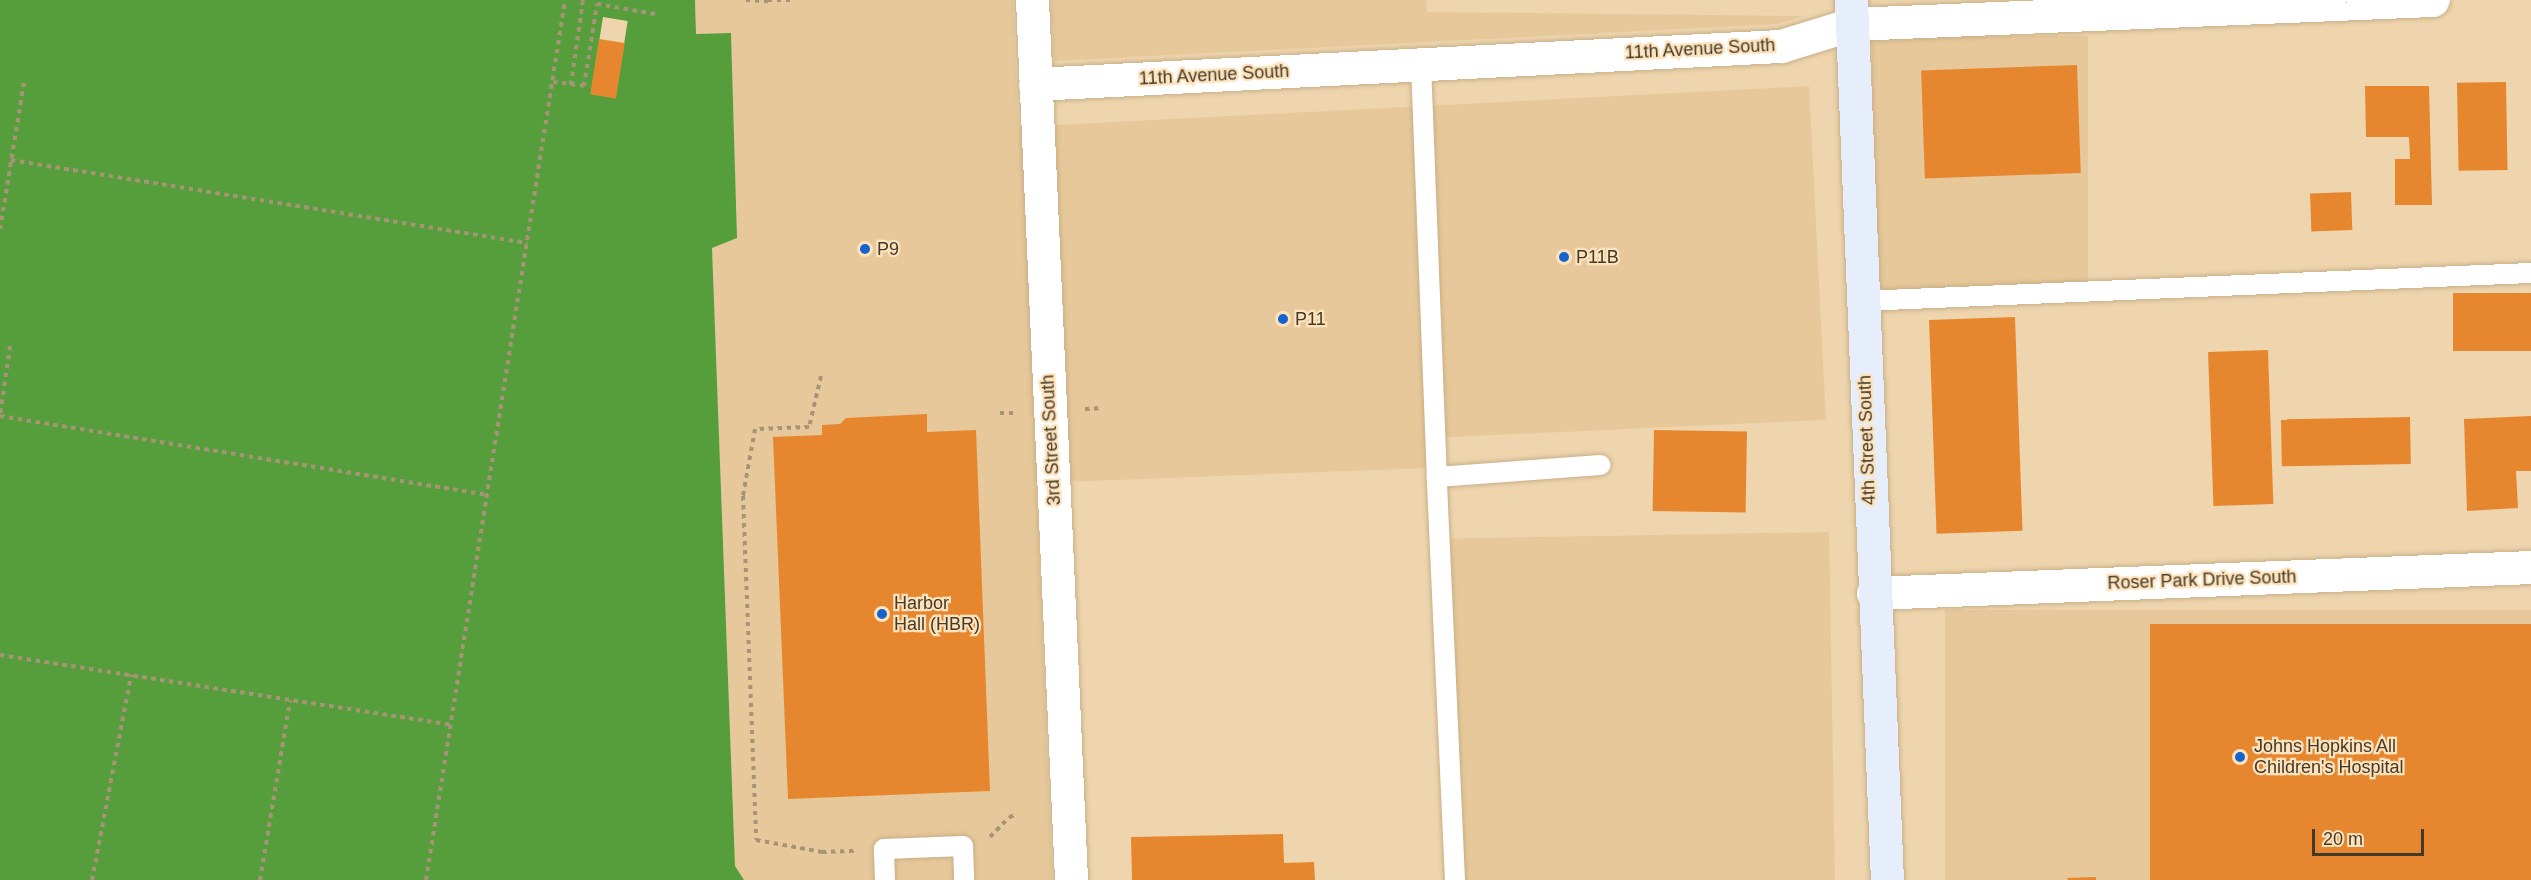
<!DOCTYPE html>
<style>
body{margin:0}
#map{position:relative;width:2531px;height:880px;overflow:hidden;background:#efd5ae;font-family:Arial,sans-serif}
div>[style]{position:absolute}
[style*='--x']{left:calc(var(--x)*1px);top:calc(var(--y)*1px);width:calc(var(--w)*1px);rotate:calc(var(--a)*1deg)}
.built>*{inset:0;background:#e7c89a;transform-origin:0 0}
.water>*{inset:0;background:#569d3c}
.pier>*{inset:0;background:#efd5ae;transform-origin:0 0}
.building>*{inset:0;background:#e68730;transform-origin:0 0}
.path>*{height:4px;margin-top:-2px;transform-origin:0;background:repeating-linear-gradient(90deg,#a79477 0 4.5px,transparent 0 9px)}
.roads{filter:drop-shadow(0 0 2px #c8af88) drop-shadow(0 0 2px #c8af88)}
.service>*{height:20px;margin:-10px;padding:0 10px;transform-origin:10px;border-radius:10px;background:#fff}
.minor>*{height:33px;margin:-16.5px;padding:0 16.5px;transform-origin:16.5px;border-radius:16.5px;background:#fff}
.tertiary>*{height:33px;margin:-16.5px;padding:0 16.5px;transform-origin:16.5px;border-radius:16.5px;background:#fff}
.secondary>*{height:33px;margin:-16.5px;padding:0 16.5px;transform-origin:16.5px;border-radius:16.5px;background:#e5eefa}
.dots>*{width:16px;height:16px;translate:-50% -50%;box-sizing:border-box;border:3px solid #fde2bb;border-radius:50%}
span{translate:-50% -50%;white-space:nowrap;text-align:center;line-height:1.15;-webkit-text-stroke:4.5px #fde2bb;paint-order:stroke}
.street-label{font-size:18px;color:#443a2a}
.poi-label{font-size:18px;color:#443a2a}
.left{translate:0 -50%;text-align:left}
.scale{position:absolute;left:2312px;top:829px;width:112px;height:27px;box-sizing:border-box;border:3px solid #443a2a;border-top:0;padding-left:8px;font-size:18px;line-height:21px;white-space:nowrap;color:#443a2a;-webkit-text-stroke:4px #fde2bb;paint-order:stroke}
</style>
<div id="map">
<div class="built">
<div style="clip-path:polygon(695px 0,1013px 0,1018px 127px,1809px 86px,1826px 420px,1429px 438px,1430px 468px,1036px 483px,1052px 880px,744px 880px,735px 867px,712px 248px,737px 238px,731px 33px,696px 34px)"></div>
<div style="clip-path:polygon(1051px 0,1426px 0,1427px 12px,1803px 16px,1778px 24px,1054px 61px)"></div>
<div style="left:2088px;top:36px;width:264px;height:216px;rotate:90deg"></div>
<div style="left:1829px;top:532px;width:348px;height:381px;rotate:89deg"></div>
<div style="left:2531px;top:610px;width:270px;height:586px;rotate:90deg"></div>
</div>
<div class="water">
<div style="clip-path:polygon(0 0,695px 0,696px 34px,731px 33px,737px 238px,712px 248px,735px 866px,744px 880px,0 880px)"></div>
</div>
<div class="pier">
<div style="left:603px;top:17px;width:25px;height:78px;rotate:9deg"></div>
</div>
<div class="building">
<div style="left:599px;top:39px;width:26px;height:56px;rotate:9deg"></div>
<div style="left:2077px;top:65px;width:108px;height:156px;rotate:88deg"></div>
<div style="left:2506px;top:82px;width:88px;height:49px;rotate:89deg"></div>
<div style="clip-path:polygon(2365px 86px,2429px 86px,2432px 205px,2395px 205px,2395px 159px,2410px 159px,2409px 137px,2366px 137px)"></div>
<div style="left:2351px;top:192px;width:38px;height:41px;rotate:88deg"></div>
<div style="left:2531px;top:293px;width:58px;height:78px;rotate:90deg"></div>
<div style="left:2015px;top:317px;width:214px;height:86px;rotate:88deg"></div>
<div style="left:2268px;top:350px;width:154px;height:60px;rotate:88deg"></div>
<div style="clip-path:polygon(927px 414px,927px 432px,976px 430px,990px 791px,788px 799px,773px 437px,822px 435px,822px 425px,840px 424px,846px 418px)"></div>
<div style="clip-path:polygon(2531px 416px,2531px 471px,2516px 471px,2518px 508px,2467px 511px,2464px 419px)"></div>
<div style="left:2410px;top:417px;width:47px;height:129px;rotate:89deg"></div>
<div style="left:1654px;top:430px;width:93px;height:81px;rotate:1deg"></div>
<div style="left:2531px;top:624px;width:256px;height:381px;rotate:90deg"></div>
<div style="clip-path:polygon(1283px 834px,1284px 863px,1314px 862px,1315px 880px,1132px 880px,1131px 837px)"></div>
<div style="clip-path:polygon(2096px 877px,2096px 880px,2068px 880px,2067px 878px)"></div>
</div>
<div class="path">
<div style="--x:746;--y:0;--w:22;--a:3"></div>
<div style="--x:768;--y:0;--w:23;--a:0"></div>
<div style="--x:553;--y:82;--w:31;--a:7"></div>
<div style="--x:584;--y:86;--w:83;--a:-81"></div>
<div style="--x:597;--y:4;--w:59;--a:9.8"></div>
<div style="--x:571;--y:85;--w:86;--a:-82"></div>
<div style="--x:11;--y:160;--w:523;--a:9.14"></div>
<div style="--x:0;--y:229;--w:148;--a:-80.7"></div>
<div style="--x:10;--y:346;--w:71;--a:98.1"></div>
<div style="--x:0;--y:416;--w:493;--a:9.2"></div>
<div style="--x:821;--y:376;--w:52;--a:103.2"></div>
<div style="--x:809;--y:427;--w:54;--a:177.9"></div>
<div style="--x:755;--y:429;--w:68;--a:100.2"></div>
<div style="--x:743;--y:496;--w:344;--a:87.8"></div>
<div style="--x:756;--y:840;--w:67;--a:10.3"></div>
<div style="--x:822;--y:852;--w:34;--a:-2"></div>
<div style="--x:1085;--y:409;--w:17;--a:-3"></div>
<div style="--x:1000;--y:413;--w:14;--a:0"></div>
<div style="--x:0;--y:655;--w:458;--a:8.8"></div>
<div style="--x:990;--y:837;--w:28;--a:-46"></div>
<div style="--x:1009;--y:817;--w:7;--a:-16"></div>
<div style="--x:92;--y:880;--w:209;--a:-79.2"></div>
<div style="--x:260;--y:880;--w:182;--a:-80.5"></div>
<div style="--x:426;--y:880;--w:891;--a:-81.02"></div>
</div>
<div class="roads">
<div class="service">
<div style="--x:1421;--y:64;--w:413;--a:87.8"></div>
<div style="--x:1862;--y:301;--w:670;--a:-2.4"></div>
<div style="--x:885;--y:880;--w:31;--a:-92"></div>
<div style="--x:884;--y:849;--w:79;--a:-2.2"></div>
<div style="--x:963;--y:846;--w:34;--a:88"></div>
<div style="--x:1455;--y:880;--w:403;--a:-92.6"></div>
<div style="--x:1437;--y:477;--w:164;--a:-4.2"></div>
</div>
<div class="minor">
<div style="--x:1035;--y:84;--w:747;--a:-2.92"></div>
<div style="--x:1781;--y:46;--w:74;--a:-17.2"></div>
<div style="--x:1852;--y:24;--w:581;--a:-2.37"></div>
<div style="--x:1873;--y:593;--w:659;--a:-2.26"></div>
</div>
<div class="tertiary">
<div style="--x:1032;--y:0;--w:881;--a:87.46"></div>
</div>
<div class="secondary">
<div style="--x:1851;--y:0;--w:881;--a:87.66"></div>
</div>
</div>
<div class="dots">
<div style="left:865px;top:249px;background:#1564ce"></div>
<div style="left:1564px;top:257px;background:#1564ce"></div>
<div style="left:1283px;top:319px;background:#1564ce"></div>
<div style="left:882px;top:614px;background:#1564ce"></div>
<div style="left:2240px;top:757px;background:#1564ce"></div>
</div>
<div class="street-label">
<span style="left:1700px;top:49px;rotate:-3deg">11th Avenue South</span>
<span style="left:1214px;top:75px;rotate:-3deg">11th Avenue South</span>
<span style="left:1051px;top:440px;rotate:-93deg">3rd Street South</span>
<span style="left:1867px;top:440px;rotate:-92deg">4th Street South</span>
<span style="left:2202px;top:580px;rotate:-2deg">Roser Park Drive South</span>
</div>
<div class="poi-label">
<span class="left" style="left:877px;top:249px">P9</span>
<span class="left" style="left:1576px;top:257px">P11B</span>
<span class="left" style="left:1295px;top:319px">P11</span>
<span class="left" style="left:894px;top:614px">Harbor<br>Hall (HBR)</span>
<span class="left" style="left:2254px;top:757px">Johns Hopkins All<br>Children's Hospital</span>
</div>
<div class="scale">20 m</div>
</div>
